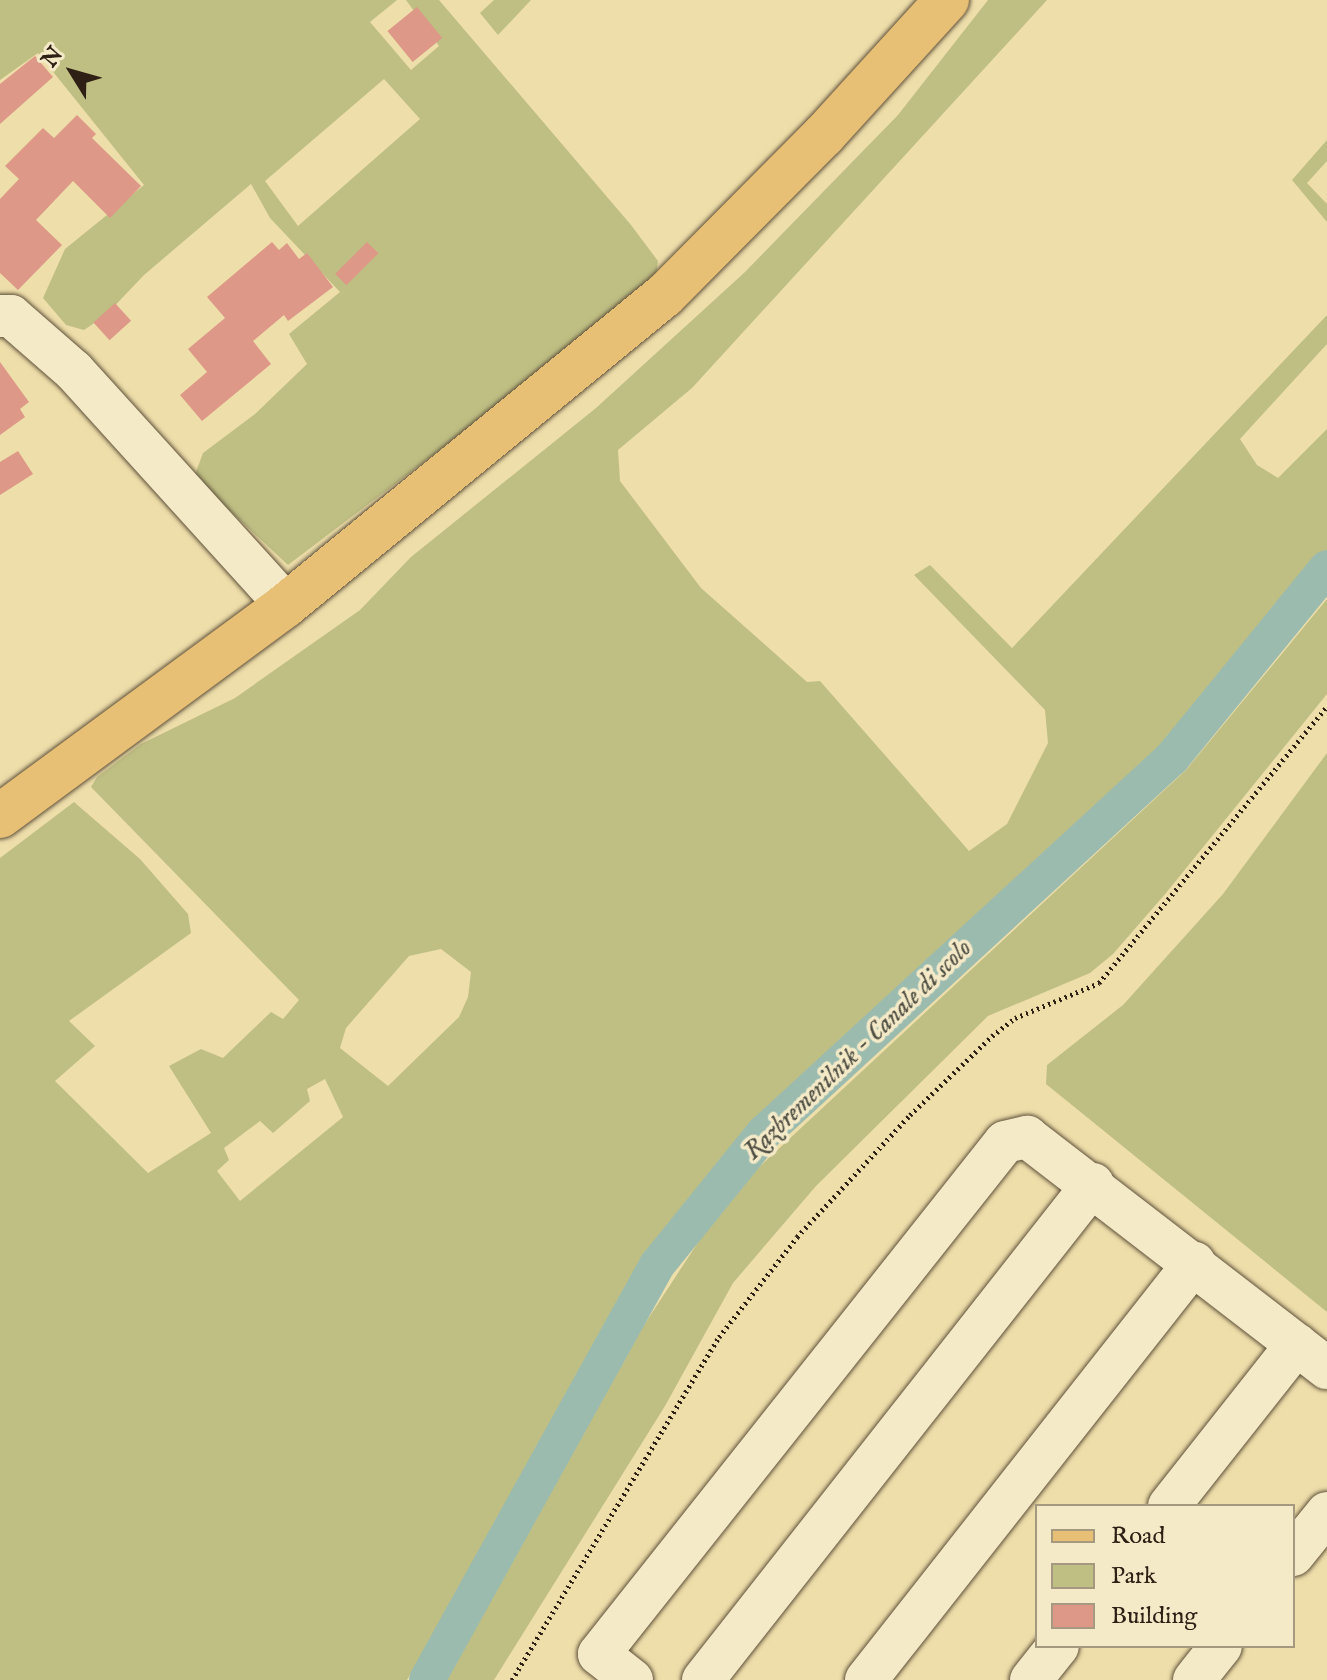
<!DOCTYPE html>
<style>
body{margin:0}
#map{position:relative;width:1327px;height:1680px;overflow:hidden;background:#eedeaa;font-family:"IM FELL English",serif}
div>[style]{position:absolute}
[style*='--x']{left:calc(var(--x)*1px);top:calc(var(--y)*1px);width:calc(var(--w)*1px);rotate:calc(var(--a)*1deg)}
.green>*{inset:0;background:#bfbf84}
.canal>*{height:36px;margin:-18px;padding:0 18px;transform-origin:18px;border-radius:18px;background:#9bbbaf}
.building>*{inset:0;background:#dd9887;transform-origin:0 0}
.path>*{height:5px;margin-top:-2.5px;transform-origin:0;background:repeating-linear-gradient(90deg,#2e2014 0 2px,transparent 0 6px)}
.roads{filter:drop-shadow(0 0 2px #5e503a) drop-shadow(0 0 2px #5e503a)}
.minor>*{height:42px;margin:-21px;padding:0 21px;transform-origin:21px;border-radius:21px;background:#f4eac8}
.major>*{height:44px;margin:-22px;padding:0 22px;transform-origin:22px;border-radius:22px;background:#e7bf75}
span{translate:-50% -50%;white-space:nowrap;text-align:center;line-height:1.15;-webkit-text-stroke:7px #f4eac8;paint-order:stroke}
.water-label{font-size:26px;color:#4f4e42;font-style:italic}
.legend{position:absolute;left:1035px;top:1504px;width:260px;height:144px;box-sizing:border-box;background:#f4eac8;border:2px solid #a59980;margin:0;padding:10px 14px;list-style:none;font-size:24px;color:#2e2014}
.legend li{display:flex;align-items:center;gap:16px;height:40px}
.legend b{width:40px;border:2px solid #a59980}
.north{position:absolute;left:32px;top:32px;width:80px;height:80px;-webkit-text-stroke:6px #f4eac8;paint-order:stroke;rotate:307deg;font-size:22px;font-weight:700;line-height:32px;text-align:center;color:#2e2014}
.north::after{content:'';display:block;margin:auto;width:28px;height:36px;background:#2e2014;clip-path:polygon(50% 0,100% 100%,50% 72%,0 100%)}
</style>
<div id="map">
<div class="green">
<div style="clip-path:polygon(evenodd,0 0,397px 0,370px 22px,411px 70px,439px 46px,406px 0,439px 0,631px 225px,658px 261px,656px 276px,536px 377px,288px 565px,194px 477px,203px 453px,255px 414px,307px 364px,289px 334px,340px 292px,270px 218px,251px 184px,144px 275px,106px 315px,84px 330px,66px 325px,43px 298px,65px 249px,144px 185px,38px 53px,0 80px,0 0,384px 79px,420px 119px,298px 226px,265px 181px,384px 79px)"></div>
<div style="clip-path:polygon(494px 0,531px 0,498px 35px,480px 13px)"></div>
<div style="clip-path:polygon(evenodd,988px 0,1047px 0,692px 388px,618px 450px,620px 481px,701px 588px,807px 682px,820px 681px,969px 851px,1007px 824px,1048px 743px,1045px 710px,914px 575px,930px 565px,1012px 648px,1327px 315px,1327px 344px,1240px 439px,1257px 465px,1278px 478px,1327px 429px,1327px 554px,1129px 790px,850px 1034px,753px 1125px,696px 1191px,656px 1245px,407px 1680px,0 1680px,0 858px,74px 802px,140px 859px,188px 914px,191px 933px,69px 1021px,95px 1046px,55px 1081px,148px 1173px,211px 1133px,169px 1066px,201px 1049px,223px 1058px,271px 1012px,283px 1019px,299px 1000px,91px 787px,97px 777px,141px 744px,235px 698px,360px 610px,411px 557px,596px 408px,745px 272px,898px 115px,988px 0,441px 949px,471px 972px,468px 997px,459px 1017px,388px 1086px,340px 1048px,346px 1028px,409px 956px,441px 949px,988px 0,325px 1079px,343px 1117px,240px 1201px,217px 1171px,229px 1160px,224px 1148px,260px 1121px,273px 1133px,310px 1101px,307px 1089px,325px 1079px)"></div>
<div style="clip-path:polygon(1327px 140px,1327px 161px,1307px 183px,1327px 204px,1327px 222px,1292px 180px)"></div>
<div style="clip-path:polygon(1327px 599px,1327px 694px,1166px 893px,1113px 954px,1090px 973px,988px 1016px,816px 1186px,733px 1283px,665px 1406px,494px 1680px,444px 1680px,644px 1325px,729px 1195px,1186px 770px)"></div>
<div style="clip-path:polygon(1327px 753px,1327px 1312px,1046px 1084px,1047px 1065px,1123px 1005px,1223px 894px)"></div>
</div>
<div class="canal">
<div style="--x:427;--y:1680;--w:474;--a:-61"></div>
<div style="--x:657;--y:1265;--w:170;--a:-51"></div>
<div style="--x:764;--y:1133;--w:554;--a:-42.59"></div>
<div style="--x:1172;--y:758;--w:245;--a:-50.8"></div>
</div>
<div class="building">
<div style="left:417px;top:7px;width:40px;height:38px;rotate:51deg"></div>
<div style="clip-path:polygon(35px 56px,53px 77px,0 124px,0 84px)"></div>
<div style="clip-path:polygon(77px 115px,96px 134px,92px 138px,141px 186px,110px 218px,73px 181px,36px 220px,62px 245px,18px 290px,0 273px,0 199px,19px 179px,5px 166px,43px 128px,54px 138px)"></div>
<div style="clip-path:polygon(272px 242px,279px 250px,287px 243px,299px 259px,307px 253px,333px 287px,288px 321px,284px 315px,253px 341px,271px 364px,202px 421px,180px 395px,207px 372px,188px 349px,225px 318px,207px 297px)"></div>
<div style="left:367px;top:242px;width:16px;height:45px;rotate:45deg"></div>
<div style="left:115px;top:303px;width:24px;height:29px;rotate:48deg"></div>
<div style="clip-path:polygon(0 362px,29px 402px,20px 409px,25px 417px,0 435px)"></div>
<div style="clip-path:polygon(18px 451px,33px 474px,0 495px,0 462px)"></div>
</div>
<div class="path">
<div style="--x:512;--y:1680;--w:401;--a:-58.9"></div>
<div style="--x:719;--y:1337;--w:127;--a:-52"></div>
<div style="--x:797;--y:1237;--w:166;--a:-47.2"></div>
<div style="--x:910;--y:1115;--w:114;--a:-43.9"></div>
<div style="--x:992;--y:1036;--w:29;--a:-38"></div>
<div style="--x:1015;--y:1018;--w:91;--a:-22.6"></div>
<div style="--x:1099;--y:983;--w:359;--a:-50.5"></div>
</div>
<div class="roads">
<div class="minor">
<div style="--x:0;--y:316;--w:11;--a:0"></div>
<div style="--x:11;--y:316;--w:84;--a:41.1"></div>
<div style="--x:74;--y:371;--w:316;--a:47.8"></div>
<div style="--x:1169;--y:1506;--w:206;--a:-51.7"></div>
<div style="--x:1293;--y:1555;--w:54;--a:-51"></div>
<div style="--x:632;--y:1680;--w:42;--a:-141.8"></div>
<div style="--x:599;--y:1654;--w:653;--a:-51.59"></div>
<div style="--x:1005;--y:1142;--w:23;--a:-13"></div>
<div style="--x:1027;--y:1137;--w:379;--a:37.6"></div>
<div style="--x:703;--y:1680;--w:631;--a:-51.82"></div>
<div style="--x:866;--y:1680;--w:531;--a:-51.81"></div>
<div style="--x:1031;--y:1680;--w:43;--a:-51.5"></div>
<div style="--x:1194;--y:1680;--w:43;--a:-51.5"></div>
</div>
<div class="major">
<div style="--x:0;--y:816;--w:355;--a:-36.4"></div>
<div style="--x:286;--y:605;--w:488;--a:-39.3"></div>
<div style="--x:664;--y:296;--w:227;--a:-45.2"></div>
<div style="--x:824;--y:135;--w:183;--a:-47.7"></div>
</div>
</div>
<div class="water-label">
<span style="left:858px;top:1050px;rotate:-44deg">Razbremenilnik - Canale di scolo</span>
</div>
<ul class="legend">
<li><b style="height:10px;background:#e7bf75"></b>Road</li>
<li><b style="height:22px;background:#bfbf84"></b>Park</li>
<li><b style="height:22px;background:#dd9887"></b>Building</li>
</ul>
<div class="north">N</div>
</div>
